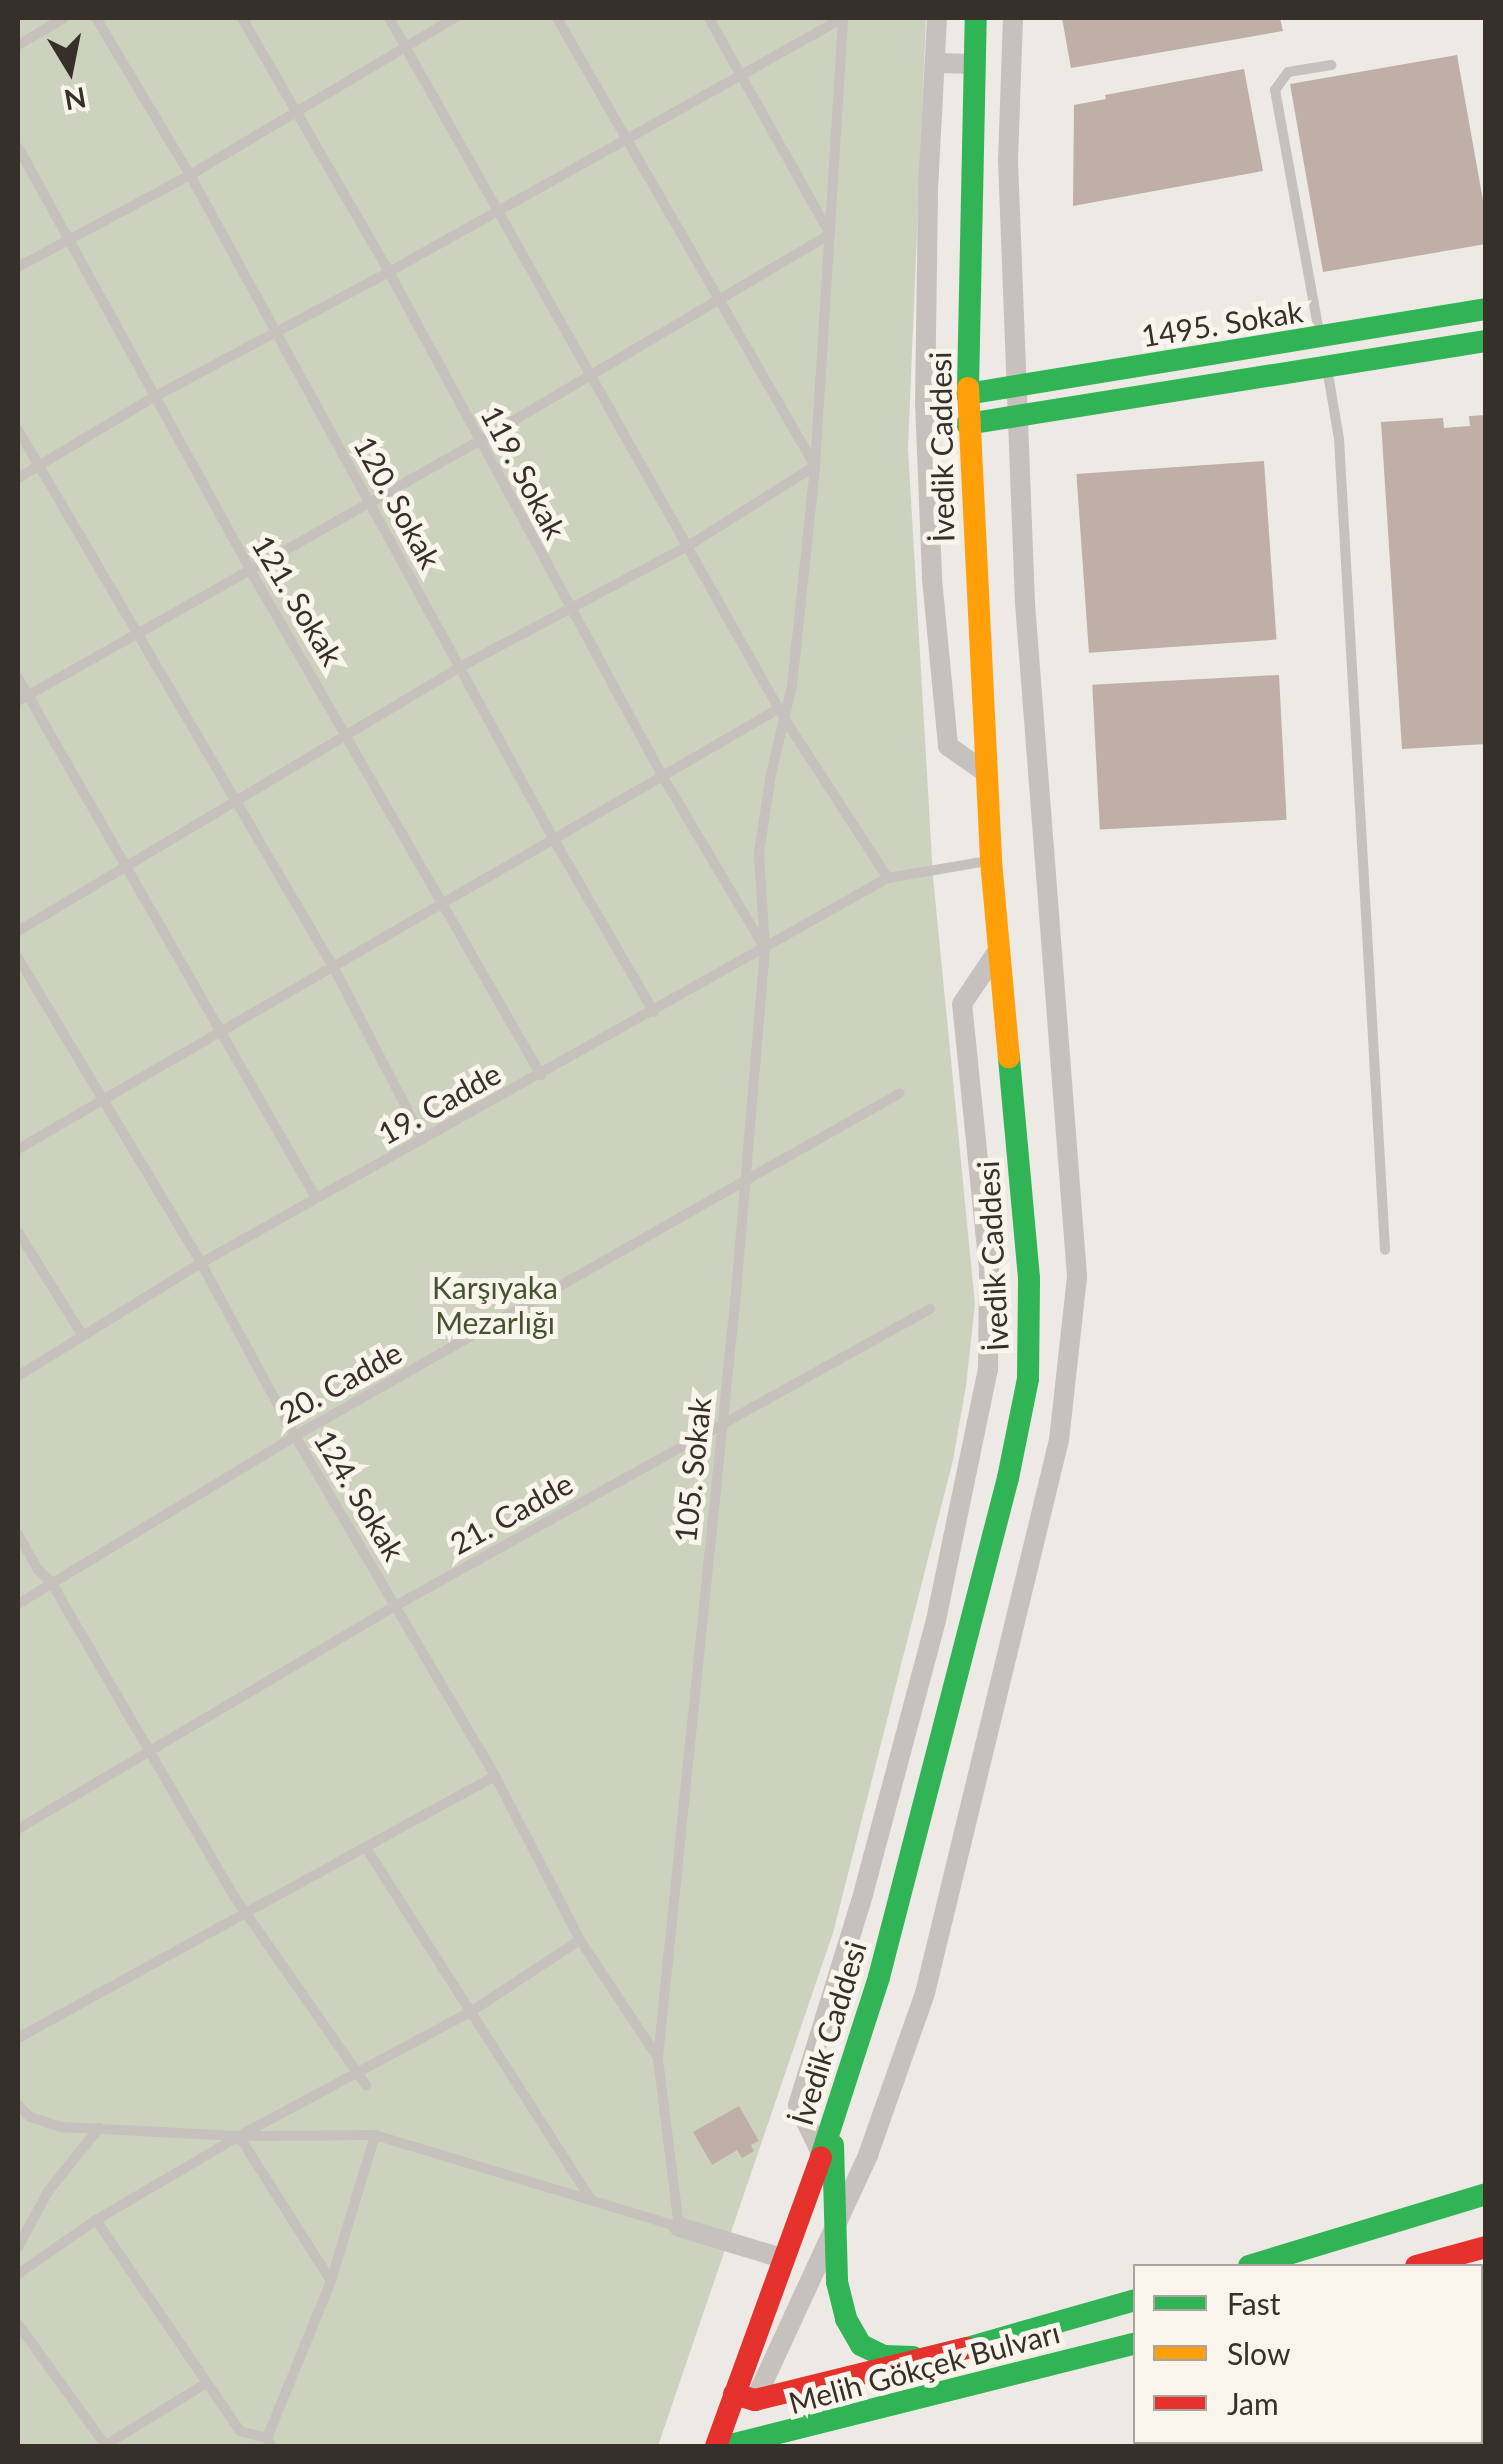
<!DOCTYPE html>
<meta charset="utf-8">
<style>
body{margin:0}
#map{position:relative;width:1503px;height:2464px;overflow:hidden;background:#ede9e4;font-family:Lato,sans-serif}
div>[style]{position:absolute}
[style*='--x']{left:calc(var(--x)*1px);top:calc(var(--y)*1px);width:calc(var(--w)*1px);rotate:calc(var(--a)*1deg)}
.green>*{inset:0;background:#cdd2bf}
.building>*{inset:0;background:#bfafa7;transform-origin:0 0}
.lane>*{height:10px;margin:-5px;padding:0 5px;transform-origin:5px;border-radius:5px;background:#c6c1bc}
.street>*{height:20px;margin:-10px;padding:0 10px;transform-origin:10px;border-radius:10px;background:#c6c1bc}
.fast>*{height:22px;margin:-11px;padding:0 11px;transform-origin:11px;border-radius:11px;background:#30b455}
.slow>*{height:22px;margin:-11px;padding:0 11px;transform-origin:11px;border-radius:11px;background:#ff9f0a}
.jam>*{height:22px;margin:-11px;padding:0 11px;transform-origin:11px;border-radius:11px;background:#e5322d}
span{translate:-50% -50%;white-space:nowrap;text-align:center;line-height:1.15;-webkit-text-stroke:10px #f9f4ec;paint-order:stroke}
.street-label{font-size:30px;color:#372f2a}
.park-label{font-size:30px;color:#445330}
.frame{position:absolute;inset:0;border:20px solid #372f2a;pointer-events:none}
.legend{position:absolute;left:1133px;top:2264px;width:350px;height:180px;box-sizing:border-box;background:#f9f4ec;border:2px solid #aba59e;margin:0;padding:12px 18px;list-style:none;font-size:30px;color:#372f2a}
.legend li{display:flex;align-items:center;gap:20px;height:50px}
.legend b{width:50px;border:2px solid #aba59e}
.north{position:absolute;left:20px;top:20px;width:100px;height:100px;-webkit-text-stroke:8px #f9f4ec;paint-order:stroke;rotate:170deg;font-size:28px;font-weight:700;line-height:40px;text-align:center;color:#372f2a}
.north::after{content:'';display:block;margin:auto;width:35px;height:45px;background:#372f2a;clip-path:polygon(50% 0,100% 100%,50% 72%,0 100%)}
</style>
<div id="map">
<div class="green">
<div style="clip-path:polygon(18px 18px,926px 18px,908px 448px,933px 877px,975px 1304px,966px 1386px,953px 1460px,833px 1933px,658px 2446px,18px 2446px)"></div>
</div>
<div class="building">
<div style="clip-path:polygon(1062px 18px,1280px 18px,1283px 31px,1071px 68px)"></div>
<div style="clip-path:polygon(1457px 55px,1486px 217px,1486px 244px,1323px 272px,1290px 84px)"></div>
<div style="clip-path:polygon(1244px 69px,1263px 171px,1073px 206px,1074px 105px,1106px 99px,1105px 95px)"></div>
<div style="clip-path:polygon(1486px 415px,1486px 744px,1402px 749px,1381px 422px,1443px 418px,1444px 428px,1470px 426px,1469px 416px)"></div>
<div style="left:1264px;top:461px;width:179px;height:188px;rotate:86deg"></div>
<div style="left:1279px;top:675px;width:145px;height:187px;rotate:87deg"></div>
<div style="clip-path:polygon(739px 2106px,759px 2141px,751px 2145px,754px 2151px,742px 2158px,737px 2150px,712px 2165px,693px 2132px)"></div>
</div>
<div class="lane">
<div style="--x:96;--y:18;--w:183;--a:59.1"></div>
<div style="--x:190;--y:175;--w:756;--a:61.3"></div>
<div style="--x:553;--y:838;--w:201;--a:59.9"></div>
<div style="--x:242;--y:18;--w:293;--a:59.9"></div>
<div style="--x:389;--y:272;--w:575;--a:61.52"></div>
<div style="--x:663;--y:777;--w:194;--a:59.3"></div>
<div style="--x:389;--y:18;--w:804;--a:60.56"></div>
<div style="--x:784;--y:718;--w:191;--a:57"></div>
<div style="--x:18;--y:45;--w:53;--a:-30.4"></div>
<div style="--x:18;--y:147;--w:480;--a:61.2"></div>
<div style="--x:249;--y:568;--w:585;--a:60.06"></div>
<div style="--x:18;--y:267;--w:195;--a:-28.1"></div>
<div style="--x:190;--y:175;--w:307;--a:-30.7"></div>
<div style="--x:1319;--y:332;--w:246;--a:-100.3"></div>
<div style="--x:1275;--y:90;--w:22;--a:-54"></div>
<div style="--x:1288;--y:72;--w:44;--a:-9.2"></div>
<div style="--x:1327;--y:368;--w:72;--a:80.4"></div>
<div style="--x:1339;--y:439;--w:812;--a:86.75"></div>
<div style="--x:18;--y:430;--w:626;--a:59.59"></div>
<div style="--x:335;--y:970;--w:191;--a:62.6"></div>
<div style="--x:18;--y:478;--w:158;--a:-30.8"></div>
<div style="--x:154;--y:397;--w:266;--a:-28"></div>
<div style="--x:389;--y:272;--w:520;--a:-29.23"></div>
<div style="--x:18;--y:678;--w:599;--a:60.18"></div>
<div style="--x:18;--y:701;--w:529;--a:-29.42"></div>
<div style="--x:479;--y:441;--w:407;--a:-30.5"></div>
<div style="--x:830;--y:234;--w:248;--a:-119.3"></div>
<div style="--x:18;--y:931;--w:517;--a:-30.83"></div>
<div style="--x:462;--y:666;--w:256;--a:-28"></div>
<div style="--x:688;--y:546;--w:150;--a:-32.2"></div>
<div style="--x:815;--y:466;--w:517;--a:-119.94"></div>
<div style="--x:18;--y:958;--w:356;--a:59"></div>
<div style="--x:201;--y:1263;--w:197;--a:61.5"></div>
<div style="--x:295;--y:1436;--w:394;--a:59.5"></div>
<div style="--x:495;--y:1776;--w:185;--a:62.6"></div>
<div style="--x:580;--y:1940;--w:141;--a:56.5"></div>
<div style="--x:18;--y:1149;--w:880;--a:-30.06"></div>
<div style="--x:18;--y:1232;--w:123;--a:58"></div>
<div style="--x:18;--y:1376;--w:215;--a:-31.7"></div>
<div style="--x:201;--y:1263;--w:788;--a:-29.27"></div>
<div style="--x:888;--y:878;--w:100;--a:-9.7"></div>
<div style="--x:18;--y:1534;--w:41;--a:60.9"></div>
<div style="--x:38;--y:1570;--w:18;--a:43"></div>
<div style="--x:51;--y:1582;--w:363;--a:59.8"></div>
<div style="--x:234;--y:1896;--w:231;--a:55.1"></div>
<div style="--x:18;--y:1604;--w:324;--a:-31.2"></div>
<div style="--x:295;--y:1436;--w:695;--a:-29.55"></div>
<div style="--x:18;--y:1829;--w:440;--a:-30.6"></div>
<div style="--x:397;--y:1605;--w:610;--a:-29.05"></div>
<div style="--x:366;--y:1848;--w:418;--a:57.4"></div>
<div style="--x:18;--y:2038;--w:544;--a:-28.78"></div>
<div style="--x:18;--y:2105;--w:17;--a:45"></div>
<div style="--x:30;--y:2117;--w:33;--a:18"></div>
<div style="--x:61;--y:2127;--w:178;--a:2.9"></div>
<div style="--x:239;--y:2136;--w:136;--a:-0.4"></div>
<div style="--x:375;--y:2135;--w:318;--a:16.8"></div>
<div style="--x:679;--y:2227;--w:170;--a:-97.1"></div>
<div style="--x:658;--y:2058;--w:769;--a:-84.18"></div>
<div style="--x:736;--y:1293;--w:345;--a:-85.2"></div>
<div style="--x:765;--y:949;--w:96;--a:-93.6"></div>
<div style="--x:759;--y:853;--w:80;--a:-81.4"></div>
<div style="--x:771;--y:774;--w:90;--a:-76.6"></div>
<div style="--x:792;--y:686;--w:221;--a:-84"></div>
<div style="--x:815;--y:466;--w:449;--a:-86.4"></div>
<div style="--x:239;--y:2136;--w:172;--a:57.6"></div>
<div style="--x:96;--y:2220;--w:255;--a:55.7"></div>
<div style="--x:240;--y:2431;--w:28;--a:15"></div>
<div style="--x:18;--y:2247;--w:65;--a:-61.5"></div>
<div style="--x:49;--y:2190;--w:80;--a:-51.1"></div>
<div style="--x:18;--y:2274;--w:95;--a:-34.7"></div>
<div style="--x:96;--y:2220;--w:166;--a:-30.4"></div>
<div style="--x:239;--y:2136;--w:264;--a:-28.2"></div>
<div style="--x:472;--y:2011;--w:129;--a:-33.3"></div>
<div style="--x:18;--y:2324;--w:150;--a:54.2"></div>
<div style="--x:104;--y:2446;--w:119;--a:-31.5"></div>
<div style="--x:271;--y:2446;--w:9;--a:-117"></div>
<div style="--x:267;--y:2438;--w:170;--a:-67.8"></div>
<div style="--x:331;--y:2281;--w:152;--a:-73.2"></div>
</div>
<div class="street">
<div style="--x:937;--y:18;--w:174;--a:93"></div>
<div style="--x:928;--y:192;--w:210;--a:90.8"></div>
<div style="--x:925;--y:402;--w:177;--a:87.7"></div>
<div style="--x:932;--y:579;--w:168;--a:84.5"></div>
<div style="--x:948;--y:746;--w:45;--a:35.1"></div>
<div style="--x:935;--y:63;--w:40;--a:1.4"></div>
<div style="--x:822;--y:2155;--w:55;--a:-115.6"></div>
<div style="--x:798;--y:2105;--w:213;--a:-72.8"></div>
<div style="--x:861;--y:1902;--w:292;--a:-75.1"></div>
<div style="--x:936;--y:1620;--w:255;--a:-78.3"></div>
<div style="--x:988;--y:1370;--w:101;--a:-89.4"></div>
<div style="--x:989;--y:1269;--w:266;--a:-95.8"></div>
<div style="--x:962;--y:1004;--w:63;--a:-56.1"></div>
<div style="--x:679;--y:2227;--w:111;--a:16.8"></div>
<div style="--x:755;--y:2400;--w:270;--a:-65.2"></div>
<div style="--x:868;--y:2155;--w:172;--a:-70.6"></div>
<div style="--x:925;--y:1993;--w:569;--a:-76.38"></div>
<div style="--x:1059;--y:1440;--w:165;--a:-83.7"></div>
<div style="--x:1077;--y:1276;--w:675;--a:-94.42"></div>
<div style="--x:1025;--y:603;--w:442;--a:-92.2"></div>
<div style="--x:1008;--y:161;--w:143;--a:-88"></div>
<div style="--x:1225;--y:2442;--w:4;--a:76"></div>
</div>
<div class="fast">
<div style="--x:968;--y:388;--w:370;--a:-88.8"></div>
<div style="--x:967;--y:394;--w:526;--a:-9.3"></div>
<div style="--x:967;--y:424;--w:526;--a:-9.09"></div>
<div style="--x:833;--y:2145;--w:137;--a:88.3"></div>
<div style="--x:837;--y:2282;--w:38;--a:76"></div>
<div style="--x:846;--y:2319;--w:30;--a:60"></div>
<div style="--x:861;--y:2345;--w:25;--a:26"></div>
<div style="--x:884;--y:2356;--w:29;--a:2"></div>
<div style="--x:821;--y:2157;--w:189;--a:-72.1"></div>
<div style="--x:879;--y:1977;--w:515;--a:-75.51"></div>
<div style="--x:1008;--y:1478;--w:101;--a:-78.6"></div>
<div style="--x:1028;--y:1379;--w:101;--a:-89.4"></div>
<div style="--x:1029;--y:1278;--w:222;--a:-95.2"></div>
<div style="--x:1249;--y:2266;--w:248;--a:-16.9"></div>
<div style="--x:967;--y:2348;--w:176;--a:-15.9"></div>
<div style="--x:1480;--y:2437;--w:7;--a:34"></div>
<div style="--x:727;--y:2446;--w:422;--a:-14.1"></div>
</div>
<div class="slow">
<div style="--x:968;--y:388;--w:474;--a:87.2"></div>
<div style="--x:991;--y:861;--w:197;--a:84.8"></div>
</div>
<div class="jam">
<div style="--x:1416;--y:2266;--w:73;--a:-15.2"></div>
<div style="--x:734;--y:2394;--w:22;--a:16"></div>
<div style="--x:755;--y:2400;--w:218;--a:-13.8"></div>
<div style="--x:716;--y:2446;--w:307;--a:-70"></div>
</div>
<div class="street-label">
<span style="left:1222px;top:323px;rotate:-9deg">1495. Sokak</span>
<span style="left:941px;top:447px;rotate:-91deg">İvedik Caddesi</span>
<span style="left:524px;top:472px;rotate:62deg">119. Sokak</span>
<span style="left:398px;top:502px;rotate:61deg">120. Sokak</span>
<span style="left:298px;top:600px;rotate:59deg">121. Sokak</span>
<span style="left:439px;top:1103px;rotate:-29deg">19. Cadde</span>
<span style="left:992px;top:1256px;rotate:-93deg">İvedik Caddesi</span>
<span style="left:340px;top:1382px;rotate:-29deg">20. Cadde</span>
<span style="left:692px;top:1470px;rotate:-84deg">105. Sokak</span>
<span style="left:360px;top:1495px;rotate:59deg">124. Sokak</span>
<span style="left:511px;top:1513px;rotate:-29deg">21. Cadde</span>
<span style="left:828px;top:2033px;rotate:-73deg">İvedik Caddesi</span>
<span style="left:924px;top:2367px;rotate:-15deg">Melih Gökçek Bulvarı</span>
</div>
<div class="park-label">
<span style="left:495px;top:1304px">Karşıyaka<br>Mezarlığı</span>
</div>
<div class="frame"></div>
<ul class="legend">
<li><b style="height:12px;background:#30b455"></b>Fast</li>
<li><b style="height:12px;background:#ff9f0a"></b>Slow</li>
<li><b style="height:12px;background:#e5322d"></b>Jam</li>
</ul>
<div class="north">N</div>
</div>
